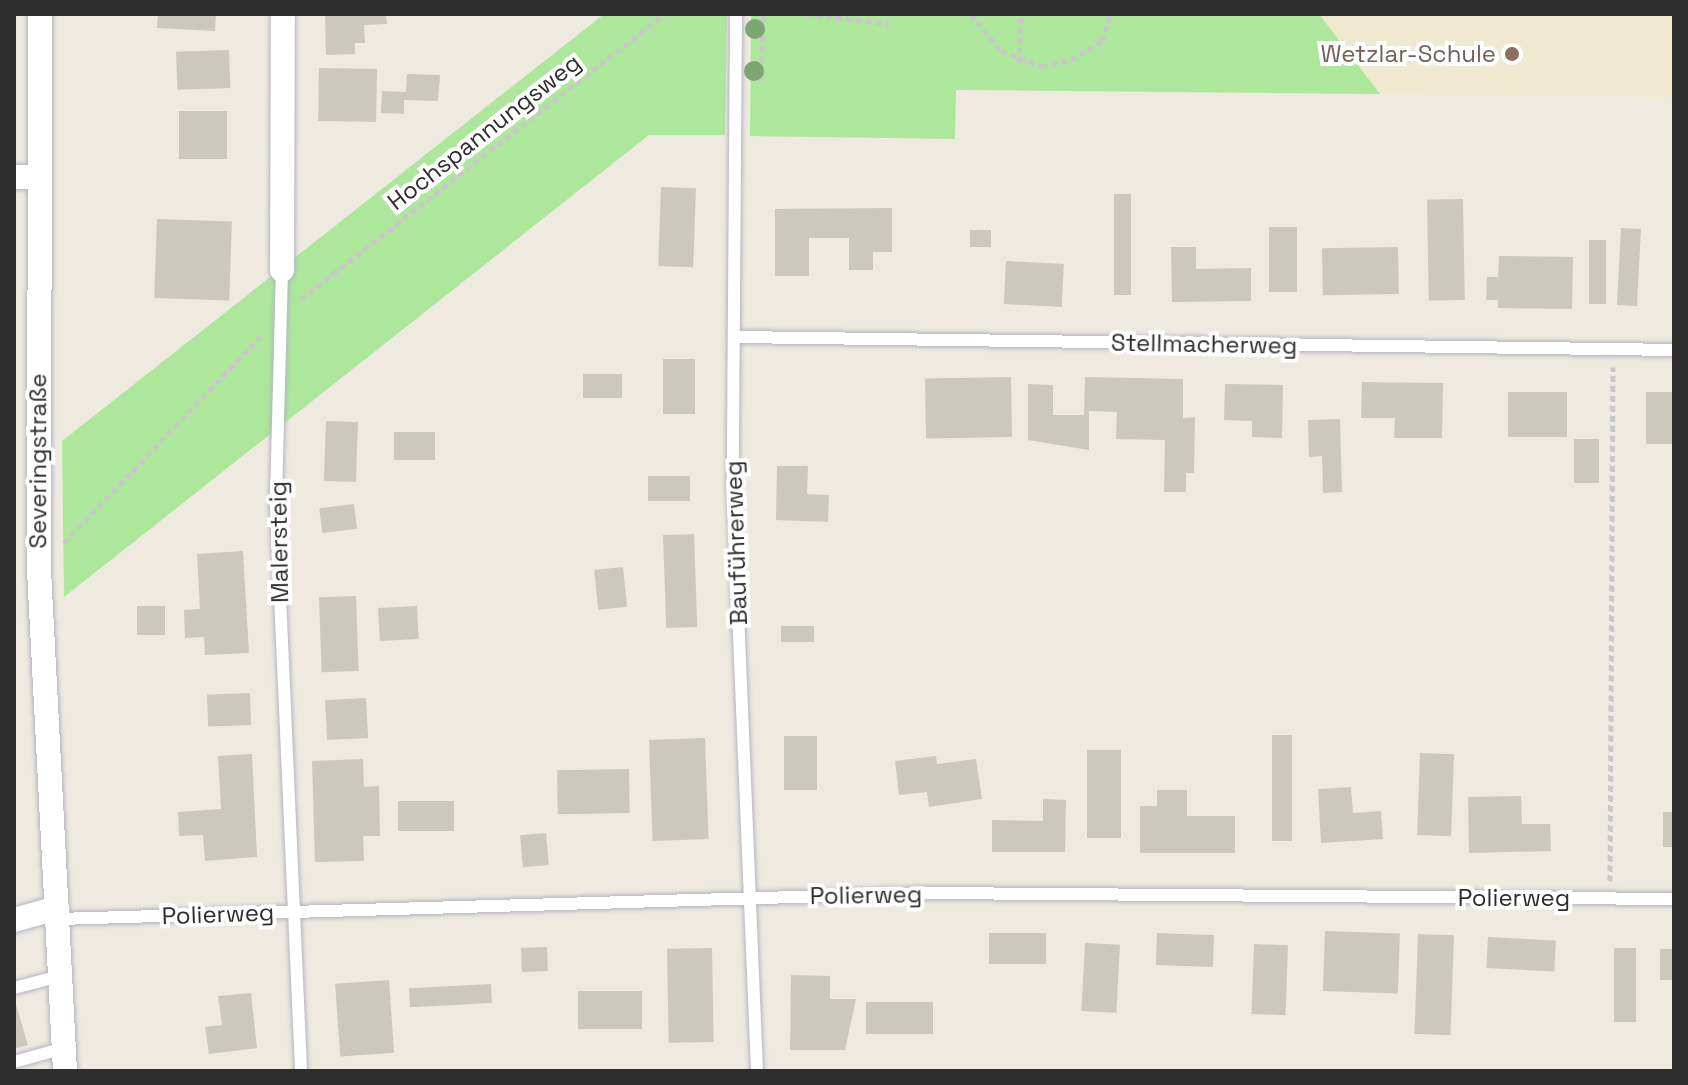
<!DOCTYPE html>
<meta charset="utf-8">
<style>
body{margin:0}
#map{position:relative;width:1688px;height:1085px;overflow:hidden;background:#efeae0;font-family:"Space Grotesk",sans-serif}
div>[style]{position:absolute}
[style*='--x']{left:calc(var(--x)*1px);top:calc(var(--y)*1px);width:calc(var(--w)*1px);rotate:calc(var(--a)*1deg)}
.education>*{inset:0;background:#f1e9cf}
.green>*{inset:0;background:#ade79b}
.building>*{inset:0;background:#cbc8be;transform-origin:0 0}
.path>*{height:5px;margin-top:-2.5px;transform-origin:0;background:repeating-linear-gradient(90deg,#c8c8c8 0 6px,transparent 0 10px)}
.roads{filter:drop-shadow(0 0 2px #b3b4c1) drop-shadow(0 0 2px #b3b4c1)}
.lane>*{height:12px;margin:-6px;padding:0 6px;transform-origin:6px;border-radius:6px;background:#fff}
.street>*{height:24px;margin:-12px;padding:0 12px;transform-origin:12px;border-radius:12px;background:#fff}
.trees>*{width:20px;height:20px;margin:-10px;border-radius:50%;background:#7ea673}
.dots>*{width:22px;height:22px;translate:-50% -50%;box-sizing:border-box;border:4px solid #fff;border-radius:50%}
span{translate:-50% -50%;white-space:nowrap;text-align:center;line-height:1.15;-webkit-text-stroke:8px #fff;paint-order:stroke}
.education-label{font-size:24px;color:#785e54}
.right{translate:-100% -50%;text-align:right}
.street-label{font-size:24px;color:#2d2d2d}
.frame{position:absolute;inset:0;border:16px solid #2d2d2d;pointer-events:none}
</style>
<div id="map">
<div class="education">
<div style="clip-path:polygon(1319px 14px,1674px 14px,1674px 97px,1380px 94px)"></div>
</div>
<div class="green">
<div style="clip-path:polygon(604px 14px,727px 14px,725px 135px,649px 135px,64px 597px,62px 441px)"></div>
<div style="clip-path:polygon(751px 14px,1319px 14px,1380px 94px,956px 90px,955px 139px,750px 136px)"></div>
</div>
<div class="building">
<div style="clip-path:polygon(158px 14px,216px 14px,215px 31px,157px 28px)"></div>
<div style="clip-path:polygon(325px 14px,386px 14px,387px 24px,364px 25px,365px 43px,355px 43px,355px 54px,326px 55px)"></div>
<div style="left:229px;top:50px;width:38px;height:53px;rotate:88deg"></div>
<div style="left:319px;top:68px;width:58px;height:53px;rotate:1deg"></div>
<div style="clip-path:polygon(407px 74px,440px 75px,438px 101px,404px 100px,404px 114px,381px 113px,382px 91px,406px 92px)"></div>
<div style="left:179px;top:111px;width:48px;height:48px"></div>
<div style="left:661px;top:187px;width:35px;height:79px;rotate:2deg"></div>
<div style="left:1114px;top:194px;width:17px;height:101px"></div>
<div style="left:1463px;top:199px;width:101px;height:36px;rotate:89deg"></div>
<div style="clip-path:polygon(892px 208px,892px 252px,873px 252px,873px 270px,849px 270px,849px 238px,809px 238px,809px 276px,775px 276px,775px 209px)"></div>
<div style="left:157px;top:219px;width:75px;height:79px;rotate:2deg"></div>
<div style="left:1269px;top:227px;width:28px;height:65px"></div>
<div style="left:1621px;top:228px;width:20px;height:77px;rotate:3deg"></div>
<div style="left:970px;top:230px;width:21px;height:17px"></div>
<div style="left:1589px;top:240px;width:17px;height:64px"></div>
<div style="clip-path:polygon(1171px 247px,1196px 247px,1196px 269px,1251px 268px,1251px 301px,1172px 302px)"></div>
<div style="left:1398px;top:247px;width:47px;height:76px;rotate:89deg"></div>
<div style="clip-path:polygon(1499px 256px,1573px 257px,1572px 309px,1498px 308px,1498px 300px,1486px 300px,1487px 277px,1498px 277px)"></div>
<div style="left:1006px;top:261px;width:58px;height:43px;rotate:3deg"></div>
<div style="left:663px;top:359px;width:32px;height:55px"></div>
<div style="left:583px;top:374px;width:39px;height:24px"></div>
<div style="left:1011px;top:377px;width:60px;height:86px;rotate:89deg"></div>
<div style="clip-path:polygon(1085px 377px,1183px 379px,1183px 418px,1195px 417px,1194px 473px,1186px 473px,1186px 492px,1164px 492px,1165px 440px,1116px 439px,1117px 412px,1089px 411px,1089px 450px,1028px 440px,1028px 384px,1053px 385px,1053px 415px,1084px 415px)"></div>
<div style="clip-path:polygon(1362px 382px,1443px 383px,1442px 438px,1394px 438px,1395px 418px,1361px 418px)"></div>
<div style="clip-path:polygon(1225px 384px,1283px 385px,1282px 438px,1252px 437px,1252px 421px,1224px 420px)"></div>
<div style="left:1508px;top:392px;width:59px;height:45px"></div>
<div style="left:1646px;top:392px;width:28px;height:52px"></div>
<div style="clip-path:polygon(1340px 419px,1342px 492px,1323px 493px,1322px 456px,1309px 457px,1308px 420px)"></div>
<div style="left:326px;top:421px;width:32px;height:60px;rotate:2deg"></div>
<div style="left:394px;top:432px;width:41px;height:28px"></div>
<div style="left:1574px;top:439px;width:25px;height:44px"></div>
<div style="clip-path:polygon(777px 466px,808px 466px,807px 494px,829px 495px,828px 522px,776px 520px)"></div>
<div style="left:648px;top:476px;width:42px;height:25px"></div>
<div style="left:354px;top:504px;width:25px;height:35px;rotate:83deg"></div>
<div style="left:694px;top:534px;width:93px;height:31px;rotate:88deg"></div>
<div style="clip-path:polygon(243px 551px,249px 653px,205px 655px,204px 637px,185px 638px,184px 610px,200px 609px,197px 554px)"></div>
<div style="left:623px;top:567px;width:40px;height:29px;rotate:84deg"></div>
<div style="left:356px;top:596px;width:75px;height:37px;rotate:88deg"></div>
<div style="left:137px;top:606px;width:28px;height:29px"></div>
<div style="left:417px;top:606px;width:33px;height:39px;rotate:87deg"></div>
<div style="left:814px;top:626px;width:16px;height:33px;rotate:90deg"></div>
<div style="left:250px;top:693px;width:32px;height:43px;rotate:88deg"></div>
<div style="left:366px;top:698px;width:40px;height:41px;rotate:87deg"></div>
<div style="left:1272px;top:735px;width:20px;height:106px"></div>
<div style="left:784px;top:736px;width:33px;height:54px"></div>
<div style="left:705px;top:738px;width:101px;height:56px;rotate:88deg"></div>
<div style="left:1087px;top:750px;width:34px;height:88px"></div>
<div style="left:1420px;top:753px;width:34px;height:82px;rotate:2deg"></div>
<div style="clip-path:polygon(252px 754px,257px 857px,205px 861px,203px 835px,179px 836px,178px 812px,221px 809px,218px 756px)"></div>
<div style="clip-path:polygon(936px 756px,937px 764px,976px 759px,982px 799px,929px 807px,927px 792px,899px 795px,895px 761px)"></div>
<div style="clip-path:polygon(363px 759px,364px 787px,379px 786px,380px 836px,363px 836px,364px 861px,315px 862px,312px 761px)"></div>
<div style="left:629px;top:769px;width:44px;height:72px;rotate:89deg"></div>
<div style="clip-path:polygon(1351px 787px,1353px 813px,1381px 811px,1383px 839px,1321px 843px,1318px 789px)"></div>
<div style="clip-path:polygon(1157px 790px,1187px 790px,1187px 816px,1235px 816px,1235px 853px,1140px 853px,1140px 806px,1157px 806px)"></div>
<div style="clip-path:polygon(1521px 796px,1522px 824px,1550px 824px,1551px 851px,1469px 853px,1468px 797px)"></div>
<div style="clip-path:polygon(1043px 799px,1066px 800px,1065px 852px,992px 852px,992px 820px,1043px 821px)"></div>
<div style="left:398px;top:801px;width:56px;height:30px"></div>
<div style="left:1663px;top:812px;width:11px;height:35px"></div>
<div style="left:546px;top:833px;width:32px;height:26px;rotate:85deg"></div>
<div style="left:1325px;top:931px;width:75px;height:60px;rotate:2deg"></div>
<div style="left:989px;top:933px;width:57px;height:31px"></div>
<div style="left:1157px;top:933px;width:57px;height:32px;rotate:2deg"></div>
<div style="left:1418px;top:934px;width:36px;height:100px;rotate:2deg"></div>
<div style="left:1488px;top:937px;width:68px;height:31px;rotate:3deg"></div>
<div style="left:1085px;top:943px;width:35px;height:68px;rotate:3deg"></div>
<div style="left:1254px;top:944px;width:34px;height:70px;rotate:2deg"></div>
<div style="left:547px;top:947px;width:24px;height:26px;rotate:88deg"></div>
<div style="left:712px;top:948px;width:94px;height:45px;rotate:89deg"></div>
<div style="left:1614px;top:948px;width:22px;height:74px"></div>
<div style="left:1660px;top:949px;width:14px;height:31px"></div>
<div style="clip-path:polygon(791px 975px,830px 976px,830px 999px,856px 999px,845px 1050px,790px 1050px)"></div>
<div style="left:389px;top:980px;width:73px;height:54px;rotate:86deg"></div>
<div style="left:491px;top:984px;width:19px;height:82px;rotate:87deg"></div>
<div style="left:578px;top:991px;width:64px;height:38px"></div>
<div style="clip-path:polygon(251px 993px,257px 1048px,209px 1054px,205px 1027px,222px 1025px,218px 996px)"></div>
<div style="clip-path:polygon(14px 998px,28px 1045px,14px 1049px)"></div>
<div style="left:866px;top:1002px;width:67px;height:32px"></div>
</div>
<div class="path">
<div style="--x:806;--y:14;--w:84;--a:6.9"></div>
<div style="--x:971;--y:14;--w:48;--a:51"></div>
<div style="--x:1001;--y:51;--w:44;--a:20.1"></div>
<div style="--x:1042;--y:66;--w:30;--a:-12"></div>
<div style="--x:1071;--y:60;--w:36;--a:-32"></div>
<div style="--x:1102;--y:41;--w:28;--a:-72"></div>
<div style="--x:1019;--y:63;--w:49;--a:-87.7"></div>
<div style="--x:761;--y:81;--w:67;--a:-88.3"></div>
<div style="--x:301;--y:299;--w:462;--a:-38.1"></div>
<div style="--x:64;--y:543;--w:286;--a:-46.4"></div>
<div style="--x:1610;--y:881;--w:514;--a:-89.67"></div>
</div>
<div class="roads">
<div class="lane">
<div style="--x:736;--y:14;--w:477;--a:90.4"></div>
<div style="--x:733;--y:491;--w:580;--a:87.63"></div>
<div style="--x:282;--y:270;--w:236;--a:91.5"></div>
<div style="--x:276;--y:506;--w:565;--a:87.46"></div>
<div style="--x:735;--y:337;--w:939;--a:0.79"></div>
<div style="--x:58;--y:919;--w:872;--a:-1.71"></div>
<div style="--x:930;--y:893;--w:744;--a:0.46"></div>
<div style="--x:14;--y:988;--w:48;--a:-14.6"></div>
<div style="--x:14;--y:1062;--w:52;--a:-15.6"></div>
</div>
<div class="street">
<div style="--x:40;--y:14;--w:556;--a:90.1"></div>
<div style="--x:39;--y:570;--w:502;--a:87.03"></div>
<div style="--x:14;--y:177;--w:24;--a:0"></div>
<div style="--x:282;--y:270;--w:256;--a:-89.8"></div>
<div style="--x:14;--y:920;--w:45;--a:-15.6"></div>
</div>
</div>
<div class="trees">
<div style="left:755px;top:29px"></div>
<div style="left:754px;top:71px"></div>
</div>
<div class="dots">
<div style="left:1512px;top:54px;background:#8d6e63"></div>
</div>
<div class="education-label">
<span class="right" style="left:1496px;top:54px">Wetzlar-Schule</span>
</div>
<div class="street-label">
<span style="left:484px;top:132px;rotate:-38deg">Hochspannungsweg</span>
<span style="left:1204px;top:344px;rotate:1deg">Stellmacherweg</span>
<span style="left:38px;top:461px;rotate:-90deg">Severingstraße</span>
<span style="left:279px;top:542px;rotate:-91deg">Malersteig</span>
<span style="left:736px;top:543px;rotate:-92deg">Bauführerweg</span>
<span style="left:866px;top:895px;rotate:-1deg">Polierweg</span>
<span style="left:1514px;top:898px">Polierweg</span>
<span style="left:218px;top:914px;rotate:-2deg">Polierweg</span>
</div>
<div class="frame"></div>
</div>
